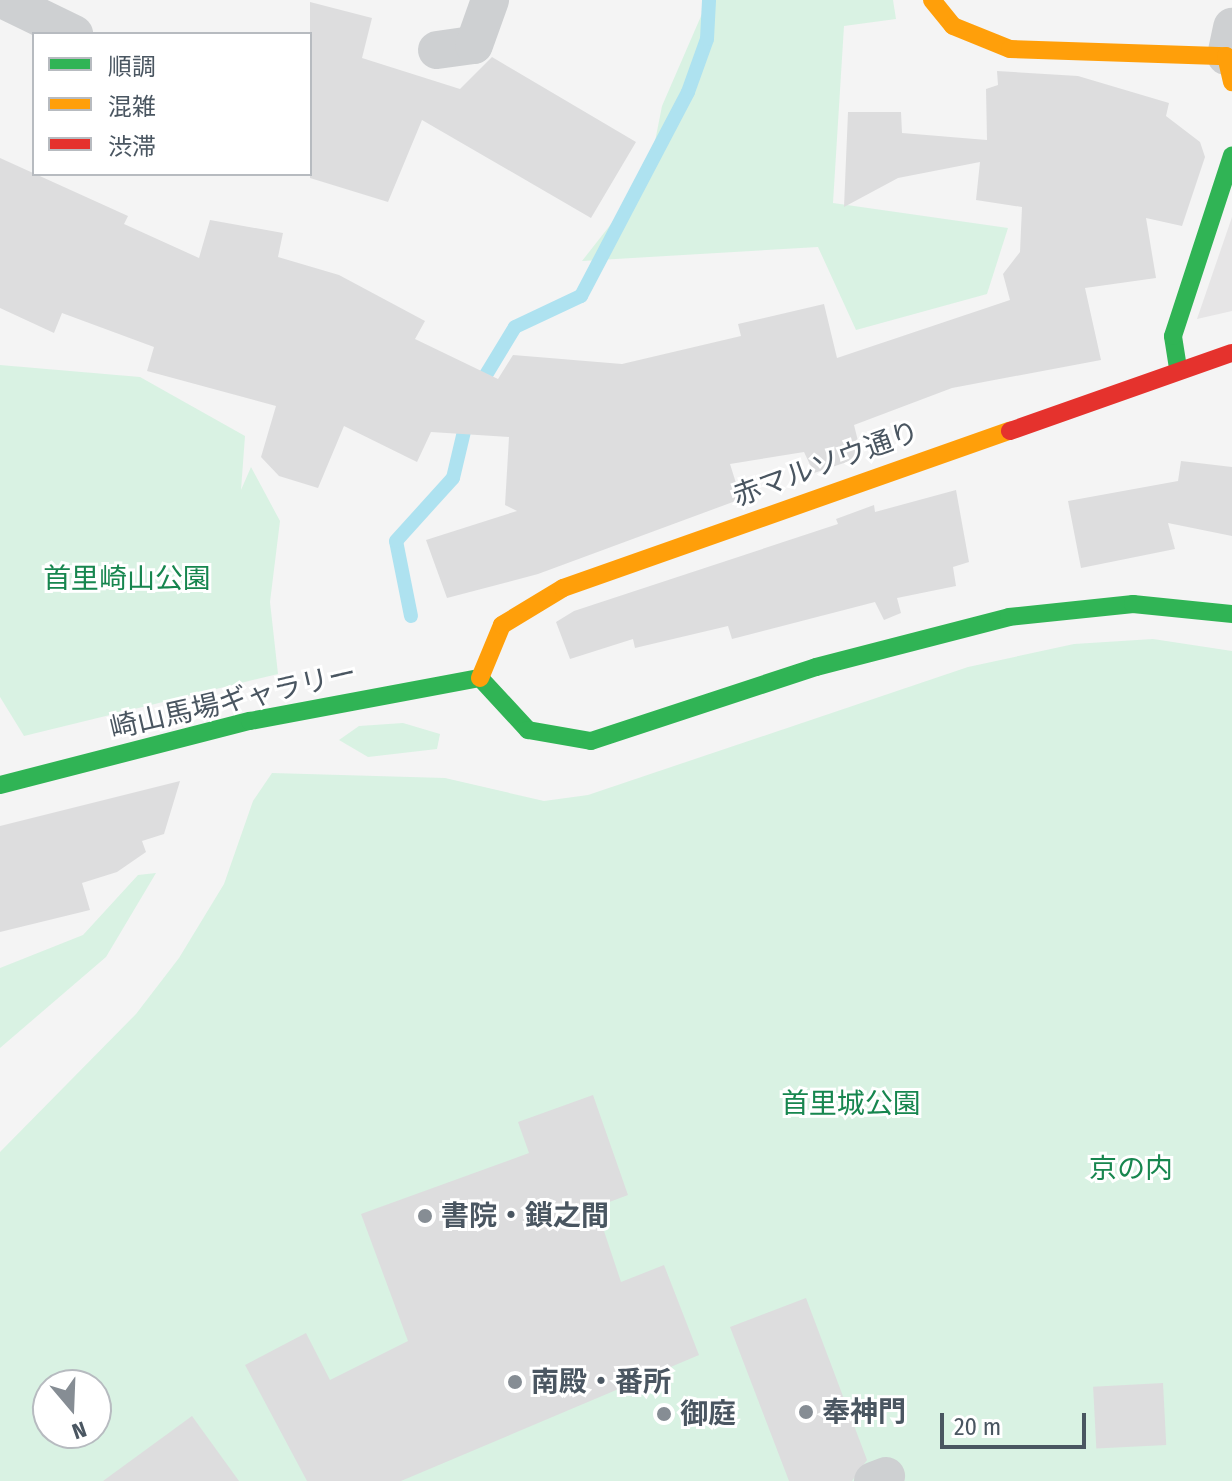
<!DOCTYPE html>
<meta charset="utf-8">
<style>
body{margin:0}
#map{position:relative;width:1232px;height:1481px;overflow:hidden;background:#f4f4f4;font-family:"Fira Sans Condensed","Noto Sans JP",sans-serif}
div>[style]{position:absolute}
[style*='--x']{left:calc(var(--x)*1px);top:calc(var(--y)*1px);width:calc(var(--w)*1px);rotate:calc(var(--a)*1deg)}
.education>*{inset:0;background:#e6e5e6}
.green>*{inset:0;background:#d9f2e3}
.stream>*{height:14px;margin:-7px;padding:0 7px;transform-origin:7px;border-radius:7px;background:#aee2f0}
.building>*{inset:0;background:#ddddde;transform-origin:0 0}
.street>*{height:38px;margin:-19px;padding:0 19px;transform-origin:19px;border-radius:19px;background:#ced0d2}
.fast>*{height:18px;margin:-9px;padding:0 9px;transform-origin:9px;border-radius:9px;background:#30b455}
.slow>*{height:18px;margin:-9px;padding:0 9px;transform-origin:9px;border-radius:9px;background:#ff9f0a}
.jam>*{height:18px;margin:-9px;padding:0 9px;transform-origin:9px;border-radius:9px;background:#e5322d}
.dots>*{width:22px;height:22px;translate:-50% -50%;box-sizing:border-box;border:4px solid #fff;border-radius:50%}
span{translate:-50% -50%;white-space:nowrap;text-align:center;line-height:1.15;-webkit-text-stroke:6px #fff;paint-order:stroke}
.street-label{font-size:28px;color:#4a5661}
.park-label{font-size:28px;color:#17864f}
.poi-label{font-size:28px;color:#4a5661;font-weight:700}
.left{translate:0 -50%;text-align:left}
.legend{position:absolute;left:32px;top:32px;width:280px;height:144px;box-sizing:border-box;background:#fff;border:2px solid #b7bbc0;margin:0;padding:10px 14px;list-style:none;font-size:24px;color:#4a5661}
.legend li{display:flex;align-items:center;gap:16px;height:40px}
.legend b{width:40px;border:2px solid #b7bbc0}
.north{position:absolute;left:32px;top:1369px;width:80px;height:80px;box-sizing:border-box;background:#fff;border:2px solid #b7bbc0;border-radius:50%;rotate:161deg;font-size:22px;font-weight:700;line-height:32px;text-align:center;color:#4a5661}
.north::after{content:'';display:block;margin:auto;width:28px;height:36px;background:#868d94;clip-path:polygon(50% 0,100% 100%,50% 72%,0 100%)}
.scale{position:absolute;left:940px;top:1413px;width:146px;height:36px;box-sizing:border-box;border:4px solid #4a5661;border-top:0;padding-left:10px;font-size:24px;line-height:28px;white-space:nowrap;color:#4a5661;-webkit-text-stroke:6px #fff;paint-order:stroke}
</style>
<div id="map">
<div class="education">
<div style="clip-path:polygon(1232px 217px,1232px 311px,1197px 319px)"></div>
</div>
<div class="green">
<div style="clip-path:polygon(708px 0,893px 0,896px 19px,844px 26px,833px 203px,1008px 228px,987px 294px,856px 330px,818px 247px,582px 261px,648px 177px,662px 106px)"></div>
<div style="clip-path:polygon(0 365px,140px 377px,245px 436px,241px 490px,251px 467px,280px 521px,270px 602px,278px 674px,24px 736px,0 697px)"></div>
<div style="clip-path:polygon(evenodd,1153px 639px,1232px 651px,1232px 1481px,0 1481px,0 1152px,136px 1014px,179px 958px,224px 884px,253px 801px,272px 773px,445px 778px,544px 801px,588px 795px,968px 667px,1074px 644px,1153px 639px,48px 1385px,96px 1385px,96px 1433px,48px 1433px,48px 1385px)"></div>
<div style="clip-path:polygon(403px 723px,440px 734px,437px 749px,368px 757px,339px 740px,359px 726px)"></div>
<div style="clip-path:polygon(156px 873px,106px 957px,0 1048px,0 968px,83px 935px,138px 875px)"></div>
</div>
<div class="stream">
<div style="--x:478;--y:388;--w:71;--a:-58.8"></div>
<div style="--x:515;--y:327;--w:73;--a:-25.2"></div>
<div style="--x:581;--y:296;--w:230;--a:-62.3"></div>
<div style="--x:688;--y:92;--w:56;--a:-70.3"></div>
<div style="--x:707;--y:39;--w:39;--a:-87"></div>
<div style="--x:411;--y:616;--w:76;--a:-101.3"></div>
<div style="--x:396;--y:541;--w:85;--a:-47.9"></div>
<div style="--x:453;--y:478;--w:61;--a:-76.7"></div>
</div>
<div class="building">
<div style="clip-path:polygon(310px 2px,372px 18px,362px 58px,460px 89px,492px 57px,636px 142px,591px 218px,422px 120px,388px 202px,310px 178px)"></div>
<div style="clip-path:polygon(997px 71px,1078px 76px,1169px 103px,1166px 116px,1200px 142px,1205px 157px,1182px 226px,1146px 218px,1156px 278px,1085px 288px,1101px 360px,952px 388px,854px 425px,862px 457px,814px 473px,804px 452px,730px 464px,741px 499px,538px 574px,447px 598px,426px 540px,517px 511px,505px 505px,509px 437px,431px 432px,417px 462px,344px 426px,318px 488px,279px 476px,261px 457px,276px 406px,147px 371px,154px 347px,62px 313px,54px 333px,0 308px,0 158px,128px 216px,124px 224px,199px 258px,210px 220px,283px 233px,278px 257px,339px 275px,425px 321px,415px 339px,498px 379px,513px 355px,622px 364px,741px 336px,738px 324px,824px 304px,837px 358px,1010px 300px,1003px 274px,1020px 252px,1022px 207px,976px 200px,980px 162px,898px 178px,844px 207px,848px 112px,901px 112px,902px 133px,987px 140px,986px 89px,998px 85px)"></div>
<div style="clip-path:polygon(1181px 461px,1232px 467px,1232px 536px,1168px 523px,1175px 549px,1081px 568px,1068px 501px,1178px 481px)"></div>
<div style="clip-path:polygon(956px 490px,969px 562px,953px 567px,956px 586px,897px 598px,901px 613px,884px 620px,875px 602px,732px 639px,728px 626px,635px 648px,633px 639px,570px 659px,556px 622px,574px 611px,838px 524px,836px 519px,874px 505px,875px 512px)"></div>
<div style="clip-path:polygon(180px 781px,164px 834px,142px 841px,146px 852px,117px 872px,82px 883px,90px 910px,0 932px,0 826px)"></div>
<div style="clip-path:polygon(593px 1095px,628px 1195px,596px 1207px,621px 1282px,664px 1265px,699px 1355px,401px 1481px,307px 1481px,245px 1365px,306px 1333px,330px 1380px,408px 1341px,361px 1214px,529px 1153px,518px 1122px)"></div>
<div style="clip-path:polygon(806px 1298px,867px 1460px,852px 1481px,789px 1481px,730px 1327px)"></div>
<div style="left:1163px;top:1383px;width:62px;height:70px;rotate:87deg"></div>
<div style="clip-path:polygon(192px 1416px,239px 1481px,103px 1481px)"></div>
</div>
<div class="street">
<div style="--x:4;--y:0;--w:78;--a:25.9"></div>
<div style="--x:437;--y:50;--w:37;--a:-8"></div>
<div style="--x:474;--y:45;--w:48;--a:-70.4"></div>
<div style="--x:1226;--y:56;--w:30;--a:-78"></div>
<div style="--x:873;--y:1481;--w:14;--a:-21"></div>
</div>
<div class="fast">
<div style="--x:1178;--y:368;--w:32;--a:-99"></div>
<div style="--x:1173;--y:336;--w:190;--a:-71.9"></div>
<div style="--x:480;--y:678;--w:71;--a:47.3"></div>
<div style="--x:528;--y:730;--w:64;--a:9.9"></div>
<div style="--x:591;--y:741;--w:237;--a:-18.2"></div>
<div style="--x:816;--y:667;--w:199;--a:-14.5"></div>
<div style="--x:1009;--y:617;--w:125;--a:-6"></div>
<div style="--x:1133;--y:604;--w:100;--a:5.8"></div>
<div style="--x:0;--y:785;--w:258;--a:-14.4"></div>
<div style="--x:250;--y:721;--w:234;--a:-10.6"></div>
</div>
<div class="slow">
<div style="--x:932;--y:0;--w:33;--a:51"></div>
<div style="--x:953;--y:26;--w:61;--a:22"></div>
<div style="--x:1010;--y:49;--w:216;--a:1.9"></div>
<div style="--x:1226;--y:56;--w:27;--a:77"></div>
<div style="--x:480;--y:678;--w:57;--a:-67.5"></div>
<div style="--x:502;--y:625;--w:71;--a:-31.2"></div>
<div style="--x:563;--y:588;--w:474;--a:-19.4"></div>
</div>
<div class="jam">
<div style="--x:1010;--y:431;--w:235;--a:-19.4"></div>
</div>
<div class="dots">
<div style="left:425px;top:1216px;background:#868d94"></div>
<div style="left:515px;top:1382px;background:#868d94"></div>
<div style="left:806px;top:1412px;background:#868d94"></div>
<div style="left:664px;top:1414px;background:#868d94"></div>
</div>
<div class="street-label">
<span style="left:826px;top:464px;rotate:-20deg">赤マルソウ通り</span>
<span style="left:233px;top:701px;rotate:-13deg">崎山馬場ギャラリー</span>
</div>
<div class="park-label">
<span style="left:127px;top:579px">首里崎山公園</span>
<span style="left:851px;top:1104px">首里城公園</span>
<span style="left:1131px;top:1169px">京の内</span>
</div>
<div class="poi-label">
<span class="left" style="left:441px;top:1216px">書院・鎖之間</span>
<span class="left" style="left:531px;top:1382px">南殿・番所</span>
<span class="left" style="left:822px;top:1412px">奉神門</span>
<span class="left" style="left:680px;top:1414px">御庭</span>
</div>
<ul class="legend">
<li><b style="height:10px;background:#30b455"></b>順調</li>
<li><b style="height:10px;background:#ff9f0a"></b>混雑</li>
<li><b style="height:10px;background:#e5322d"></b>渋滞</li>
</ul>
<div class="north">N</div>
<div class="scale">20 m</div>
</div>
